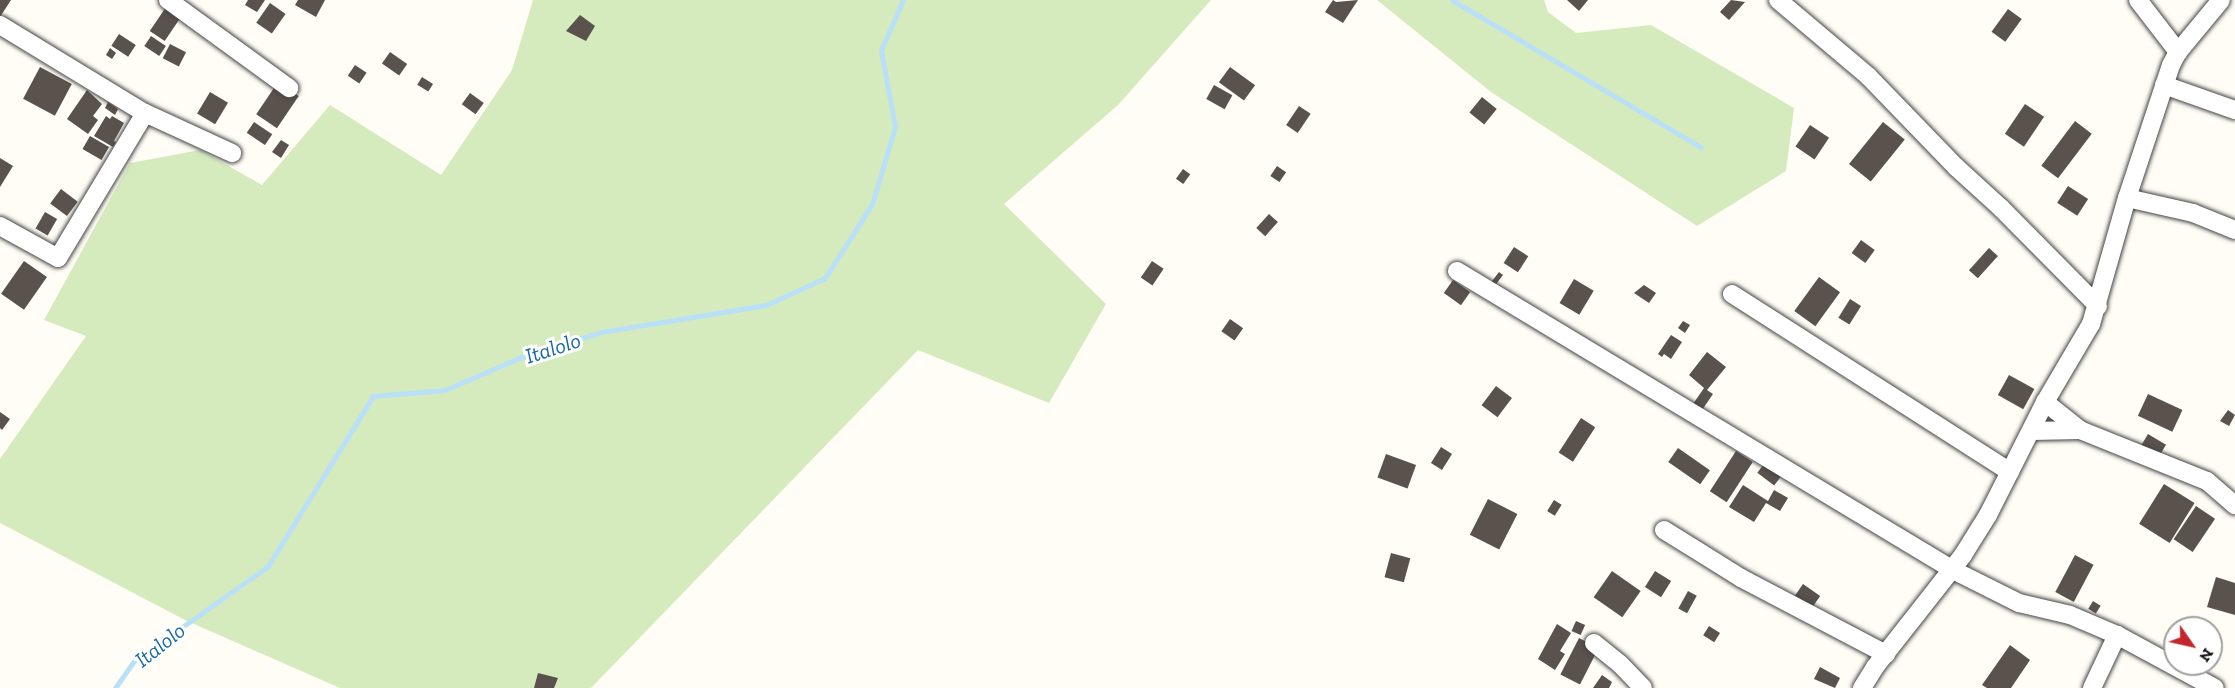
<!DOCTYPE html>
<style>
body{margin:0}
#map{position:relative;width:2235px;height:688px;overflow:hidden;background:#fffdf5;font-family:"Zilla Slab",serif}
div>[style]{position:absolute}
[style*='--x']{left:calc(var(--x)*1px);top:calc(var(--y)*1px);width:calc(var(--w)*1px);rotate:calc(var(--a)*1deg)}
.green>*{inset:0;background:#d5ebbd}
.stream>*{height:5px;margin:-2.5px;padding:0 2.5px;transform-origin:2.5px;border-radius:2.5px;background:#b9e0f7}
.building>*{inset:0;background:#5a524d;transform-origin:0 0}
.roads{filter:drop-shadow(0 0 2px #444) drop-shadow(0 0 2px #444)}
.minor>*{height:18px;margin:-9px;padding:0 9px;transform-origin:9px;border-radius:9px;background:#fff}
span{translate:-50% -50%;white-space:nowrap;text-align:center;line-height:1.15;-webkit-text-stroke:6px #fff;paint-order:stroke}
.water-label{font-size:22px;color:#1768a6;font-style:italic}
.north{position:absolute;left:2163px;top:616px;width:60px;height:60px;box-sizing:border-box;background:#fff;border:2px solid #a0a0a0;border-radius:50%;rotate:124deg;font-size:16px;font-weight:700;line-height:24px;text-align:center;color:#111}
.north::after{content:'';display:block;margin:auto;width:21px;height:27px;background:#c4262e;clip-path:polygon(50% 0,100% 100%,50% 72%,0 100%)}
</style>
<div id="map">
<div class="green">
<div style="clip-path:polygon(533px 0,1211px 0,1118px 105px,1004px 204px,1106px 304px,1049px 403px,918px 350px,591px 688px,340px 688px,185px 620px,0 523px,0 459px,86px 336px,44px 320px,130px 163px,200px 150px,262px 185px,330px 105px,441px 175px,512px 70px)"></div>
<div style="clip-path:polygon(1377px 0,1544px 0,1548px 12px,1576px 33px,1651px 25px,1794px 108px,1786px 171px,1697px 226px,1491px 92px)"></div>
</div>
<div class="stream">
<div style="--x:1452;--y:0;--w:289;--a:30.6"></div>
<div style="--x:115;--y:688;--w:33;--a:-55"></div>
<div style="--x:134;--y:661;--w:164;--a:-35.3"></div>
<div style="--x:268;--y:566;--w:200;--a:-58.3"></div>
<div style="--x:373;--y:396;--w:72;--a:-4.8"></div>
<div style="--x:445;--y:390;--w:88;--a:-23.4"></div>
<div style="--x:526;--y:355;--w:78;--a:-17"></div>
<div style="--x:601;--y:332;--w:167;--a:-9.3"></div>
<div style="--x:766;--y:305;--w:65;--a:-24.6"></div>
<div style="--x:825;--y:278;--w:88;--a:-57.6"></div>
<div style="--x:872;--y:204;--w:80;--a:-73.4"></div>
<div style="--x:895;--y:127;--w:78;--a:-100.3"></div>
<div style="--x:881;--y:50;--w:55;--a:-66.3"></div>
</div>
<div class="building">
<div style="clip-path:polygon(0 0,11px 0,0 17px)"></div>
<div style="clip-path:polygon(248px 0,265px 0,257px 12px,245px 5px)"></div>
<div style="clip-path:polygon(298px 0,325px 0,316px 17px,295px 5px)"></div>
<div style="clip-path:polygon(1333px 0,1336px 2px,1358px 0,1343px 23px,1325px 12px)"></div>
<div style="clip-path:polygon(1567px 0,1588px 0,1579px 11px)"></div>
<div style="clip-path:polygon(1731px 0,1745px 2px,1729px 20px,1720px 12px)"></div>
<div style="left:270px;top:3px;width:19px;height:24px;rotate:35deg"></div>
<div style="left:166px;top:7px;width:18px;height:29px;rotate:34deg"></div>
<div style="left:2008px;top:9px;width:17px;height:28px;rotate:36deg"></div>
<div style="clip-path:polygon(580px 15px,595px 26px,586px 41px,566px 31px)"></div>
<div style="left:119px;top:34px;width:20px;height:14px;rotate:33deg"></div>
<div style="left:151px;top:36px;width:18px;height:12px;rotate:34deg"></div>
<div style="left:170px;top:44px;width:18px;height:16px;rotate:27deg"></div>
<div style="clip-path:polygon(110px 48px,116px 53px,112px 59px,106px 55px)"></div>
<div style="left:390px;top:52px;width:21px;height:14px;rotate:35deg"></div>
<div style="left:355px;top:65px;width:14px;height:13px;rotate:34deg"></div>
<div style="left:40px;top:67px;width:36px;height:36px;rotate:28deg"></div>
<div style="left:1230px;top:67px;width:31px;height:19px;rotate:36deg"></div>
<div style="left:422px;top:77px;width:13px;height:9px;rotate:32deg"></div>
<div style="left:278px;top:82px;width:25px;height:39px;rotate:34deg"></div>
<div style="left:1214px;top:85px;width:21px;height:16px;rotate:29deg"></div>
<div style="clip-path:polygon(87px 90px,102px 104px,93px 116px,98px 120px,88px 134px,67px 119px)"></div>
<div style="left:210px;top:92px;width:21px;height:25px;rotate:31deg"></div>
<div style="left:470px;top:93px;width:17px;height:14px;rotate:36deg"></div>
<div style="left:1482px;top:97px;width:19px;height:20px;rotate:39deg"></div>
<div style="clip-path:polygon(108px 102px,118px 109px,115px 115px,105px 108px)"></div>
<div style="left:2025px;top:104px;width:23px;height:36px;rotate:34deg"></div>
<div style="left:1299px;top:106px;width:14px;height:23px;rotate:34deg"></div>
<div style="clip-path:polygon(106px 116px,110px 119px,112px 116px,124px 123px,114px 141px,116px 142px,113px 147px,94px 136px)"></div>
<div style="left:2075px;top:121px;width:21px;height:56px;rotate:37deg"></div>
<div style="left:254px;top:122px;width:22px;height:13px;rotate:34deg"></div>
<div style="left:1883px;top:122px;width:28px;height:54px;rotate:39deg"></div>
<div style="left:1810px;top:125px;width:23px;height:26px;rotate:34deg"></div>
<div style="left:90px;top:136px;width:22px;height:15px;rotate:30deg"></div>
<div style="clip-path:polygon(281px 140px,289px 145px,281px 158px,272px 152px)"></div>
<div style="clip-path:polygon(0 158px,13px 166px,0 187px)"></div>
<div style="left:1277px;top:166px;width:11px;height:12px;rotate:34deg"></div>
<div style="left:1183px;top:169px;width:9px;height:12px;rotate:36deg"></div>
<div style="left:2068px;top:186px;width:24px;height:20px;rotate:33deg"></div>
<div style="left:61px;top:189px;width:21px;height:18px;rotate:37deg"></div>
<div style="left:45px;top:212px;width:14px;height:19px;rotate:30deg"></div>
<div style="left:1269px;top:214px;width:12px;height:19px;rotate:42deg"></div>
<div style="left:1861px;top:240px;width:17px;height:16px;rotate:36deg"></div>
<div style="left:1514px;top:247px;width:17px;height:19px;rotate:33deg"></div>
<div style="left:1989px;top:248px;width:12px;height:30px;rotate:42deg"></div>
<div style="left:24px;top:261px;width:28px;height:40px;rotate:35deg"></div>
<div style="left:1152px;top:261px;width:14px;height:20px;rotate:34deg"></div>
<div style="left:1499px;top:272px;width:5px;height:12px;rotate:37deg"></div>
<div style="left:1819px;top:277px;width:26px;height:42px;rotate:36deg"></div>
<div style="left:1574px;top:279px;width:23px;height:28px;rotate:31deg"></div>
<div style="left:1453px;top:280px;width:21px;height:16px;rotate:35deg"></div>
<div style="clip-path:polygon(1644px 285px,1656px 293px,1649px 303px,1634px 293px)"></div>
<div style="left:1850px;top:299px;width:13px;height:22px;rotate:32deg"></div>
<div style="left:1230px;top:319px;width:16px;height:15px;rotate:35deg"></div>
<div style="clip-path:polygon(1683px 321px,1690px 325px,1685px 333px,1678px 328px)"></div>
<div style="clip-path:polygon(1671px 335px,1682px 342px,1671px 359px,1664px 354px,1662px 357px,1658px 354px)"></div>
<div style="clip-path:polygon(1707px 352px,1726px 367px,1707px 390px,1713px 394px,1702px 410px,1693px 404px,1704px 388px,1689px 375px)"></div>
<div style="left:2009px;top:375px;width:29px;height:23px;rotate:29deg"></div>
<div style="left:1496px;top:386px;width:20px;height:24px;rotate:37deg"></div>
<div style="left:2148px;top:394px;width:38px;height:24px;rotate:25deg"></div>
<div style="clip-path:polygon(2228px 410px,2235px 415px,2229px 426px,2220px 421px)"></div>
<div style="clip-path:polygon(0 412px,10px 419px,2px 430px,0 428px)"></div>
<div style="left:1581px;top:418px;width:17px;height:41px;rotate:33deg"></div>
<div style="left:2148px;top:434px;width:21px;height:13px;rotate:31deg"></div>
<div style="left:1441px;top:447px;width:13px;height:19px;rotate:32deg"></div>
<div style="left:1678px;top:448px;width:39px;height:17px;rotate:35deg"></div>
<div style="left:1736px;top:451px;width:20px;height:48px;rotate:33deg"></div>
<div style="left:1386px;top:454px;width:32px;height:25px;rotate:20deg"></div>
<div style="left:1767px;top:460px;width:21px;height:16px;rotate:37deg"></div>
<div style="left:2164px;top:484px;width:36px;height:47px;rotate:32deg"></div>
<div style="clip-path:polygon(1743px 485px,1768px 501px,1774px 490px,1788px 498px,1780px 511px,1766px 503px,1754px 522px,1729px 507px)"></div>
<div style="left:1488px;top:499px;width:33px;height:40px;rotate:27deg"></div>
<div style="left:1554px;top:500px;width:9px;height:13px;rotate:32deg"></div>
<div style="left:2196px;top:506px;width:23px;height:40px;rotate:34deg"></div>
<div style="left:1391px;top:553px;width:20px;height:25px;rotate:15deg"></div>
<div style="left:2075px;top:555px;width:21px;height:42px;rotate:28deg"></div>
<div style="left:1612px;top:571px;width:35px;height:32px;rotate:35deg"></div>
<div style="left:1655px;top:571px;width:19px;height:19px;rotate:32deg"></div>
<div style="clip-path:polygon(2216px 577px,2235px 583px,2235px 615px,2207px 607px)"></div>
<div style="left:1803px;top:584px;width:21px;height:14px;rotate:35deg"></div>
<div style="left:1688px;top:591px;width:10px;height:20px;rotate:29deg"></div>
<div style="left:2093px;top:601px;width:9px;height:9px;rotate:32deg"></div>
<div style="left:1576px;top:621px;width:10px;height:11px;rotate:24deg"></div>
<div style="clip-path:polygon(1557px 624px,1571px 633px,1560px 651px,1565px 654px,1555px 670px,1538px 659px)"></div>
<div style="left:1709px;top:626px;width:13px;height:11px;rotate:32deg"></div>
<div style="left:1579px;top:638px;width:22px;height:41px;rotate:27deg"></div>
<div style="clip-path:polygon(2010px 645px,2030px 660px,2011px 688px,1987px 688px,1982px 685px)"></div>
<div style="clip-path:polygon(1820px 667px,1840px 678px,1835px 688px,1814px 679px)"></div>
<div style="clip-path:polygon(538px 673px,558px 678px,554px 688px,534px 688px)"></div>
<div style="clip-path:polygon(1602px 675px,1612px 682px,1609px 688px,1593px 688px)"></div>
</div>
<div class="roads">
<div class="minor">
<div style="--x:168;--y:0;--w:150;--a:36"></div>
<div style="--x:1778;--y:0;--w:118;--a:40.2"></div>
<div style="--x:1868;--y:76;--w:127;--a:46"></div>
<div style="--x:1956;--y:167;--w:61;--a:42.3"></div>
<div style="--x:2001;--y:208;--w:138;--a:45.3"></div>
<div style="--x:2138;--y:0;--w:66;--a:52.4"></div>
<div style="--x:0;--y:25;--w:170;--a:31.3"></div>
<div style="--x:145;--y:113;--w:96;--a:24.7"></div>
<div style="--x:2164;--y:85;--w:75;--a:19.4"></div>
<div style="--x:2127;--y:198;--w:68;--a:12.8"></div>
<div style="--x:2193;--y:213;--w:45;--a:22"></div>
<div style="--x:0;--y:226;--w:66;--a:28.9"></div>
<div style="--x:58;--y:258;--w:169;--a:-59"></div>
<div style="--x:1457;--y:271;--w:579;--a:31.08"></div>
<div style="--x:1953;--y:570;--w:74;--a:26.6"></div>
<div style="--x:2019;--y:603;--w:52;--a:13.2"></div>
<div style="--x:2070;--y:615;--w:51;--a:23.1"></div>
<div style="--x:2117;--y:635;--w:111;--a:28.4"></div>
<div style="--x:1732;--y:294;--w:330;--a:32.6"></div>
<div style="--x:2045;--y:402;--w:45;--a:38.7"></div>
<div style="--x:2080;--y:430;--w:137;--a:21.9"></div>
<div style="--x:2207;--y:481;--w:37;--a:41"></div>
<div style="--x:2032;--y:431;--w:48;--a:-1.2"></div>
<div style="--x:1664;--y:530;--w:91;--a:31.9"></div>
<div style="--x:1741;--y:578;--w:164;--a:27.7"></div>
<div style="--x:1594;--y:643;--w:33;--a:39"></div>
<div style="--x:1620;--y:664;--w:33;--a:46"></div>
<div style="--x:1862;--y:688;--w:25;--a:-58"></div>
<div style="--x:1875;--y:667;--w:142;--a:-51.8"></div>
<div style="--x:1963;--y:555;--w:47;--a:-58"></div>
<div style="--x:1988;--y:515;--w:127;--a:-63.2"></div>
<div style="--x:2045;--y:402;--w:91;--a:-59.5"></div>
<div style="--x:2091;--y:324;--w:131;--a:-74.1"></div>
<div style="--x:2127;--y:198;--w:140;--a:-71.7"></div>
<div style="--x:2171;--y:65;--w:15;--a:-62"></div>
<div style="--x:2178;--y:52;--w:67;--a:-50.4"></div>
<div style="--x:2092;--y:688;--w:59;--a:-64.7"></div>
</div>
</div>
<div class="water-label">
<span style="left:553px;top:348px;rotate:-18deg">Italolo</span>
<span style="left:160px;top:645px;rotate:-38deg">Italolo</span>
</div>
<div class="north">N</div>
</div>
